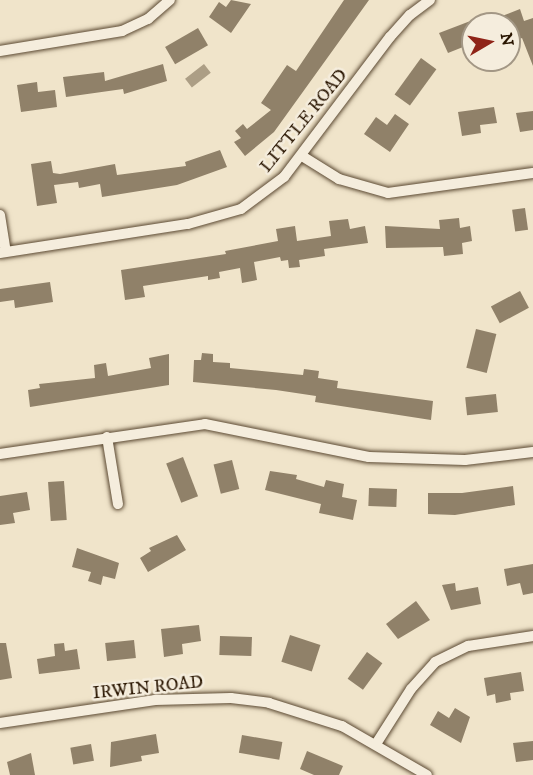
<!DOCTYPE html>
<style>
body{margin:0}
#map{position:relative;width:533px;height:775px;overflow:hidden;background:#f0e4ca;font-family:"IM FELL DW Pica",serif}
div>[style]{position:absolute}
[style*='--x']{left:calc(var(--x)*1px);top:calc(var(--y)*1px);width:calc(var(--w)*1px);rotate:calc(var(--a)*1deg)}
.water>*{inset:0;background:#ac9e85;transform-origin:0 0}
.building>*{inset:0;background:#908169;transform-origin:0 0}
.roads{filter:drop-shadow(0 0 2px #5b4932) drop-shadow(0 0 2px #5b4932)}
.street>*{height:10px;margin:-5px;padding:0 5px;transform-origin:5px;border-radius:5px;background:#f5eddd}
span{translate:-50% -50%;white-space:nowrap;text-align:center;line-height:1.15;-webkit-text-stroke:5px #f5eddd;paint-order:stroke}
.street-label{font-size:18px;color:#291500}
.north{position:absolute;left:461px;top:12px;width:60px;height:60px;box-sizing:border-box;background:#f5eddd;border:2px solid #a39785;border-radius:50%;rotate:81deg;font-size:16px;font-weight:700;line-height:24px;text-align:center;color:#291500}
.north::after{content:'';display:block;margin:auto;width:21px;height:27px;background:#8f2418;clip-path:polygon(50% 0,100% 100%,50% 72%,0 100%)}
</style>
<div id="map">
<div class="water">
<div style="left:204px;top:64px;width:11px;height:24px;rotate:52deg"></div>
</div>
<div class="building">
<div style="clip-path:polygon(231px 0,251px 4px,231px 33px,209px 17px,219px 2px,226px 7px)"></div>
<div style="clip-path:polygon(344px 0,369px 0,274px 132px,245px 156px,234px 142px,241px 138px,235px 131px,243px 124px,247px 129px,271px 110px,261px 103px,287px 65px,296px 71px)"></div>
<div style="clip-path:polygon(520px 9px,524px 21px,533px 18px,533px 66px,522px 38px,511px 42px,509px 24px,504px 24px,502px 16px)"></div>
<div style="clip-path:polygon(473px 20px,473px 43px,448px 53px,439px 33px)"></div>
<div style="left:198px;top:28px;width:20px;height:38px;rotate:60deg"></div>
<div style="left:421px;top:58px;width:19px;height:45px;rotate:36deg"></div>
<div style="clip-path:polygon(163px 64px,167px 81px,124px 94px,123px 89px,66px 97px,63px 77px,104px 72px,105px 81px)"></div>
<div style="clip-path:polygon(37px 82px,38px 92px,55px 90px,57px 107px,21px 112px,17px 85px)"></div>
<div style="clip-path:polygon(494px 107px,497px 123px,480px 125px,481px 133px,462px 136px,458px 112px)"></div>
<div style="clip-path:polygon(533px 111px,533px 130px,520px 132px,516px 113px)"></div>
<div style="clip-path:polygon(395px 114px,409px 124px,390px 152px,364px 134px,376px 117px,387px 125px)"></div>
<div style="clip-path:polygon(220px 150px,227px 167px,177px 185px,102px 197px,100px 184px,79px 188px,78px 182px,54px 185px,57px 203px,37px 206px,31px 164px,51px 161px,53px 173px,60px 174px,115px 164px,117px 175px,186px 166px,185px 162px)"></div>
<div style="left:525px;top:208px;width:22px;height:13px;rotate:82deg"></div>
<div style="clip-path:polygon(459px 218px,460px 228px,470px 226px,472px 241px,462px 243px,463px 254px,444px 256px,443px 247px,386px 248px,385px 226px,440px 229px,439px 220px)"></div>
<div style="clip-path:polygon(348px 219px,350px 229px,365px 226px,368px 243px,324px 249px,325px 256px,299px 260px,300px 267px,289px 268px,288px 260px,281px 261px,280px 257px,254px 262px,257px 280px,242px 283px,240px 268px,219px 272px,220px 278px,208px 280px,208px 276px,143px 286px,145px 297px,125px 300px,121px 270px,226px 254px,225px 251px,278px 241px,276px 229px,295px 226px,297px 241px,331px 236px,329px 221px)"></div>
<div style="clip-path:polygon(50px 282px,53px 302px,15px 308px,14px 300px,0 302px,0 289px)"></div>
<div style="left:520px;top:291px;width:19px;height:33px;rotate:62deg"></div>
<div style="left:476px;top:329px;width:21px;height:40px;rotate:14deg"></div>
<div style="clip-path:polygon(202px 353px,213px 354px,213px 362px,230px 363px,230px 368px,303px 375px,304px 369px,319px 371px,318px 378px,338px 381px,337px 388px,433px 401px,431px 420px,315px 402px,316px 396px,276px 390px,193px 382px,194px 360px,201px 360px)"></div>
<div style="clip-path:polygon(169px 354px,169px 385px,30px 407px,28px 390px,40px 388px,39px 384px,95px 378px,94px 365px,106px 363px,108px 376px,151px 368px,149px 358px)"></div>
<div style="left:496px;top:394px;width:18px;height:31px;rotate:84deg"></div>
<div style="left:183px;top:457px;width:42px;height:18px;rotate:69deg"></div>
<div style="left:232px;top:460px;width:30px;height:19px;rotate:76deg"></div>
<div style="clip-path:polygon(270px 471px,297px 475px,296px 479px,324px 487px,326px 480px,344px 484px,342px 497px,357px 500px,353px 520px,319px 513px,321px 504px,265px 490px)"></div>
<div style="left:64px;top:481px;width:39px;height:16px;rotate:86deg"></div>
<div style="clip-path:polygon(513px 486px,515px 505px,455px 515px,428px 514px,428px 493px,462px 493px)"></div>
<div style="left:369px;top:488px;width:28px;height:18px;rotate:2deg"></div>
<div style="clip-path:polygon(27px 492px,30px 510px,13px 513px,15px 523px,0 525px,0 496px)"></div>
<div style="clip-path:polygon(177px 535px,186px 550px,148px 572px,140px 558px,151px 551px,149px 548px)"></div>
<div style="clip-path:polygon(77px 548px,119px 563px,115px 579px,103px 576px,101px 585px,88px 581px,91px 572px,72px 567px)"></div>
<div style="clip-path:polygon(533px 564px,533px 593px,523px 595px,520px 583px,507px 586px,504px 569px)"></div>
<div style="clip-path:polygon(455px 583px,456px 591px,478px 587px,481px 604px,451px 610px,442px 585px)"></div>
<div style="clip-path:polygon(416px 601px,430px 620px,398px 639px,386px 624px)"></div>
<div style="clip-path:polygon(199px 625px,201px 641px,182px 644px,183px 654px,164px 657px,161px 629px)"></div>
<div style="left:290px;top:635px;width:32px;height:28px;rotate:18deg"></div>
<div style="left:220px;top:636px;width:32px;height:19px;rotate:2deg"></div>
<div style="left:134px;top:640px;width:18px;height:29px;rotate:84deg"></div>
<div style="clip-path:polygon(0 643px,6px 643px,12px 678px,0 680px)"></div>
<div style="clip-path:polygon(64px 643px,65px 651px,77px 649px,80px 669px,39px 674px,37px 659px,55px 656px,54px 644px)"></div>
<div style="left:367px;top:652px;width:19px;height:33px;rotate:36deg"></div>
<div style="clip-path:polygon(521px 672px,524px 691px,510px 693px,511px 700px,496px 703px,495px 694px,487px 696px,484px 678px)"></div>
<div style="clip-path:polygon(455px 708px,470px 717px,461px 743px,430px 725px,438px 711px,449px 718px)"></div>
<div style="clip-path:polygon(156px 734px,159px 753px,141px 756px,142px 761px,110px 767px,111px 742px)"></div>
<div style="left:242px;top:735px;width:41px;height:18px;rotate:10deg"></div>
<div style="clip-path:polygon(533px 741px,533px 760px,516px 762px,513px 743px)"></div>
<div style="left:91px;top:744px;width:17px;height:21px;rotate:80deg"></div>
<div style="clip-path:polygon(307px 751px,343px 766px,339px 775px,314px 775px,300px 769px)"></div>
<div style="clip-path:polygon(31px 753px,35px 775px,10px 775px,7px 762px)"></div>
</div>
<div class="roads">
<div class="street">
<div style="--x:0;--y:51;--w:124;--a:-9.3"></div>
<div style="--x:122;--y:31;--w:29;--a:-25"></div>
<div style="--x:148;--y:19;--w:29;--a:-41"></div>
<div style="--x:302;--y:156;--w:44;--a:31.9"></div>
<div style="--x:339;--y:179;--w:51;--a:15.9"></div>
<div style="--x:388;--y:193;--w:146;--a:-7.9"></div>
<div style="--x:0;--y:215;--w:37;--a:81"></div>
<div style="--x:0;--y:253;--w:190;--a:-8.8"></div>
<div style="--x:188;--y:224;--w:55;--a:-15.8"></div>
<div style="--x:241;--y:209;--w:54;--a:-36.7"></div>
<div style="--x:284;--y:177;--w:176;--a:-52.9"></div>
<div style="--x:390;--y:37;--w:30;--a:-48"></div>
<div style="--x:410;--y:15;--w:25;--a:-37"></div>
<div style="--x:107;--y:437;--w:68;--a:80.7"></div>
<div style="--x:0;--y:454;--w:207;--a:-8.3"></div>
<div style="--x:205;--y:424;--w:167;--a:11.4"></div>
<div style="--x:369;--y:457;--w:96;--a:1.8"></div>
<div style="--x:465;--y:460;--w:68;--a:-6.7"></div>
<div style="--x:0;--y:723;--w:157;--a:-8.4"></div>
<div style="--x:155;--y:700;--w:76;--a:-1.5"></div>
<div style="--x:231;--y:698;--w:38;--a:7"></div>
<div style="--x:269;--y:703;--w:77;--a:17.5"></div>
<div style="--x:342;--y:726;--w:98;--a:30"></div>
<div style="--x:376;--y:744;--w:65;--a:-57.5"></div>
<div style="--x:411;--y:689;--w:36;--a:-48"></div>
<div style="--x:435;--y:662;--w:37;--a:-26"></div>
<div style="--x:468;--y:646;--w:66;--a:-8.7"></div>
</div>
</div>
<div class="street-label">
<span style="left:304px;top:121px;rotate:-51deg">LITTLE ROAD</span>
<span style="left:148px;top:688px;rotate:-6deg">IRWIN ROAD</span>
</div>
<div class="north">N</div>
</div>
